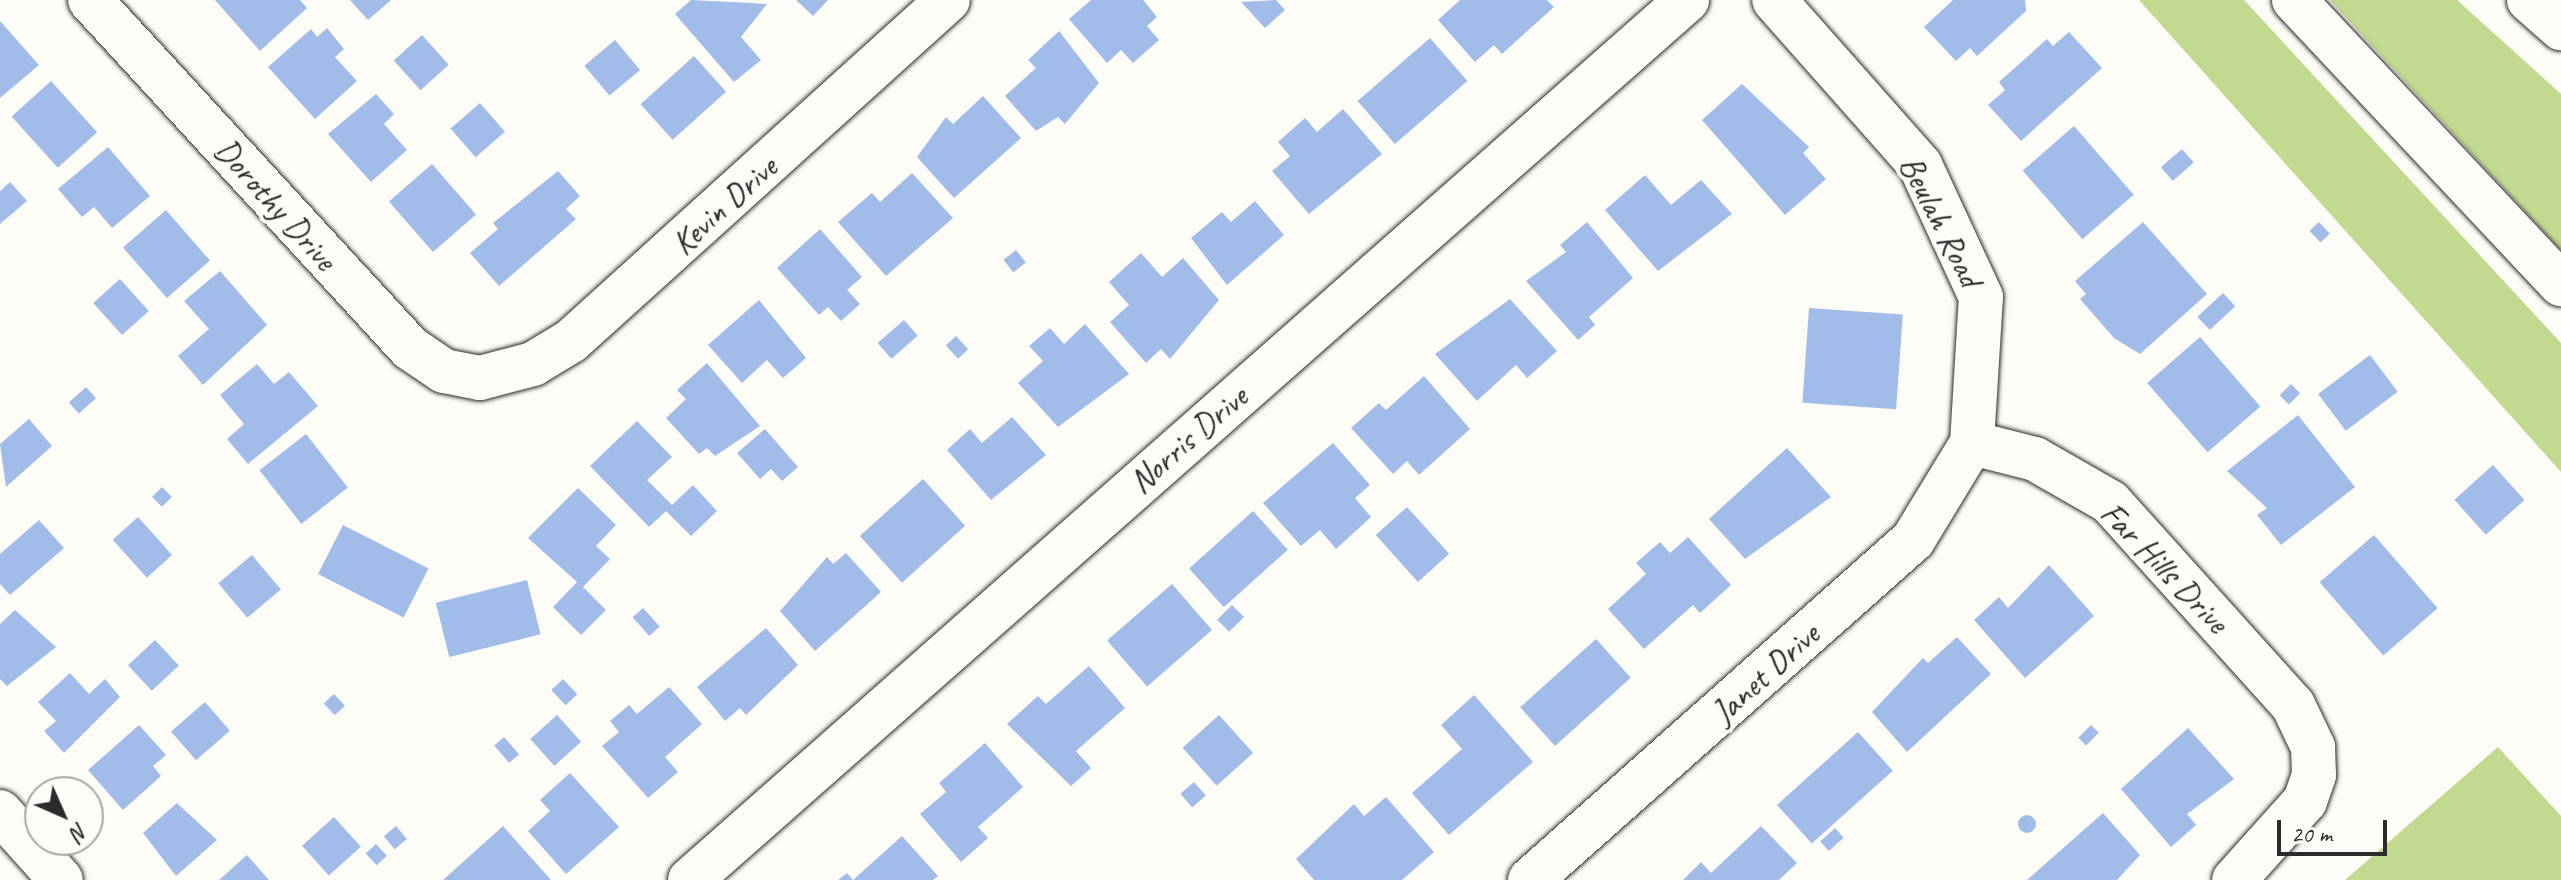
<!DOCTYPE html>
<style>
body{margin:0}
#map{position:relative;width:2561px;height:880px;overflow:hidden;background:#fdfcf7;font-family:Caveat,sans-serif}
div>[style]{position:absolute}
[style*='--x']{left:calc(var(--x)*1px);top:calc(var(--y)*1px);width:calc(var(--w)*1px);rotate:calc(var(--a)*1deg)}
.green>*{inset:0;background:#c1da90}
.building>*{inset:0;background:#a2bce9;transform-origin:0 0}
.round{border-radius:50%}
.roads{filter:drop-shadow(0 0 2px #2b2b2b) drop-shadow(0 0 2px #2b2b2b)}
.minor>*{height:44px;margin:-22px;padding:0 22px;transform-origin:22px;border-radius:22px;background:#fdfcf7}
.highway>*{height:44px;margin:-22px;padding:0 22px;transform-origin:22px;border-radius:22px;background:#fdfcf7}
span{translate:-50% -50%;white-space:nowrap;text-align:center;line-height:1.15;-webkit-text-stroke:8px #fdfcf7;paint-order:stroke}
.street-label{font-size:34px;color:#2b2b2b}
.north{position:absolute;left:24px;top:776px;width:80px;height:80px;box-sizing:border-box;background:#fdfcf7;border:2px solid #a9a8a5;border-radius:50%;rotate:135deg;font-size:22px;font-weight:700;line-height:32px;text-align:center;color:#2b2b2b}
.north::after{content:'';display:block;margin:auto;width:28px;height:36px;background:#2b2b2b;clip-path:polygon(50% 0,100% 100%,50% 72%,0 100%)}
.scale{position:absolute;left:2277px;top:820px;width:110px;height:36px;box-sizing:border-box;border:4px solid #2b2b2b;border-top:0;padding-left:10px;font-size:24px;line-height:28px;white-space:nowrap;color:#2b2b2b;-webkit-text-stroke:6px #fdfcf7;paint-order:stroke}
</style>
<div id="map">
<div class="green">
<div style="clip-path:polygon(2139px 0,2244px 0,2561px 343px,2561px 472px)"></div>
<div style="clip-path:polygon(2330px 0,2457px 0,2561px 94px,2561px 250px)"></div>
<div style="clip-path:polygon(2498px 747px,2561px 816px,2561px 880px,2345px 880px)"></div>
</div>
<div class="building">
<div style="clip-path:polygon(215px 0,300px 0,307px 8px,260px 51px)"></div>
<div style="clip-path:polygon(350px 0,391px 0,368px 20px)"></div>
<div style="clip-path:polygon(691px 0,767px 4px,741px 37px,761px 60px,734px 82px,675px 14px)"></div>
<div style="clip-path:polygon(796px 0,828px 0,813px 16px)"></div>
<div style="clip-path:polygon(1091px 0,1143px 0,1157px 17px,1147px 26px,1159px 40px,1133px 63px,1121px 50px,1107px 63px,1069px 19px)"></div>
<div style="clip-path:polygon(1276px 0,1285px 10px,1265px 28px,1241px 2px)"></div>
<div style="clip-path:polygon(1460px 0,1547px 0,1554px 7px,1502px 54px,1494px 45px,1475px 62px,1438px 20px)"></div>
<div style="clip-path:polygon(1953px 0,2025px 0,2026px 11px,1977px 56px,1970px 48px,1956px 61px,1924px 27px)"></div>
<div style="clip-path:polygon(0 21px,39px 65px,0 98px)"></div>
<div style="clip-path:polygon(327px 28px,344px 49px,335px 57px,357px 81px,315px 119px,268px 67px,311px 29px,317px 37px)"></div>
<div style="clip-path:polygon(1059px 31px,1099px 83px,1065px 124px,1058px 117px,1036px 131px,1005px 96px,1036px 68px,1028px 60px)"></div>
<div style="clip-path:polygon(2069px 32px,2102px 68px,2021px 141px,1988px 105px,2005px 90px,1999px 82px,2047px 39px,2053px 46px)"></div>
<div style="left:422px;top:35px;width:40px;height:38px;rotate:48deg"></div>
<div style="left:1430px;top:38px;width:57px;height:96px;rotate:49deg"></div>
<div style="left:615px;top:40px;width:39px;height:40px;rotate:50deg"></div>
<div style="left:694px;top:56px;width:48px;height:72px;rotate:48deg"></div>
<div style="left:51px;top:81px;width:69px;height:53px;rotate:48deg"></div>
<div style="clip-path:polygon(1742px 84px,1809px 147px,1803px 153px,1826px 179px,1785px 215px,1702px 120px)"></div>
<div style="clip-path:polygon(376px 94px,394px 114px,384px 124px,407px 150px,371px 182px,328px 134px)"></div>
<div style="clip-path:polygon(983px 96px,1021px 138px,954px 198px,917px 157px,946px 117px,953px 124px)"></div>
<div style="left:480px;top:103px;width:38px;height:39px;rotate:49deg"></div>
<div style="clip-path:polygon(1343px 109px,1382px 154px,1309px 214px,1272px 171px,1290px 156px,1278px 142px,1305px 118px,1317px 132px)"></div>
<div style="left:2074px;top:126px;width:91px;height:68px;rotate:49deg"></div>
<div style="clip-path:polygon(108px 147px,150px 196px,112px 228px,94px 207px,82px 217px,58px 189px)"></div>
<div style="left:2182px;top:149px;width:18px;height:28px;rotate:49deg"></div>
<div style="left:432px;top:164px;width:67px;height:57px;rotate:49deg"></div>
<div style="clip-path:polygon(558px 171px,580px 196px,566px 209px,576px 219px,499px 286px,470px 253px,498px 229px,493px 223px)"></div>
<div style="clip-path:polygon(912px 173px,953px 218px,886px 276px,838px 222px,872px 193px,880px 202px)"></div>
<div style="clip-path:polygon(1645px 175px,1671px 205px,1701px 180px,1732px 214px,1658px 271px,1605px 210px)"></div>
<div style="clip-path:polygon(10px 182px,27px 201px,0 224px,0 191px)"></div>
<div style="clip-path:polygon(1255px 201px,1284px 235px,1227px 285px,1191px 238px,1222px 212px,1231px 222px)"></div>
<div style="left:166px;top:210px;width:67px;height:57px;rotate:49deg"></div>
<div style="clip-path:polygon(1587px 222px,1633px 278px,1589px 317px,1595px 325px,1578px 340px,1526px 281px,1566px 252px,1560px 245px)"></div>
<div style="clip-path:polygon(2143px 222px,2207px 294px,2140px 354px,2114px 338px,2080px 299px,2086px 294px,2075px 281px)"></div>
<div style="left:2319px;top:222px;width:16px;height:13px;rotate:47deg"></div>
<div style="clip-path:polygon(820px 229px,862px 277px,847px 290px,860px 304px,841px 321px,828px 307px,819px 315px,777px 268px)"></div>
<div style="left:1016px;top:250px;width:16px;height:16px;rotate:52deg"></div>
<div style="clip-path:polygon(1141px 253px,1162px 277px,1183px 258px,1219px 300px,1170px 359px,1161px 349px,1146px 363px,1110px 322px,1129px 305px,1109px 282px)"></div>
<div style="clip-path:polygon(220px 271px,267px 325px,203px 385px,178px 356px,209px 329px,184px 301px)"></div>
<div style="left:120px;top:279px;width:43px;height:36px;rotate:48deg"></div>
<div style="left:2223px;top:293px;width:18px;height:35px;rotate:47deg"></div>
<div style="clip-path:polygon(1510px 299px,1557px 351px,1527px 378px,1516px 365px,1477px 401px,1435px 354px)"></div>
<div style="clip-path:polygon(759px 300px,806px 358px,783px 378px,767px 360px,742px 383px,708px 345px)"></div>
<div style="left:1809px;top:308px;width:94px;height:95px;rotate:4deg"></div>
<div style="left:904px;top:320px;width:21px;height:35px;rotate:49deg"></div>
<div style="clip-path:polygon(1085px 324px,1129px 374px,1058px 427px,1018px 383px,1043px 361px,1029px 346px,1050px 328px,1064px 344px)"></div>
<div style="left:956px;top:336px;width:18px;height:14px;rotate:47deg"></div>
<div style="left:2200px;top:337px;width:92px;height:70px;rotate:49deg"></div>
<div style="left:2370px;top:355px;width:46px;height:65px;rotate:53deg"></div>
<div style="clip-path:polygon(707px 363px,760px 426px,715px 456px,707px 448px,699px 454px,666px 418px,686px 399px,677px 390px)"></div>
<div style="clip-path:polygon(257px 364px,274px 384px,289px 372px,318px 406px,248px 464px,227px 439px,244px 424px,220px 395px)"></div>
<div style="clip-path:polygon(1424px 376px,1470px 429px,1419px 475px,1407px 461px,1393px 474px,1351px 428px,1379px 403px,1386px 410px)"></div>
<div style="left:2291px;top:384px;width:13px;height:16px;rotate:45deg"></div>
<div style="left:86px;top:387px;width:15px;height:23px;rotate:48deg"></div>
<div style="clip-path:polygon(2298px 415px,2355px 487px,2281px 545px,2257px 515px,2267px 508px,2227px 471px)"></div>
<div style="clip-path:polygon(1012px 417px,1046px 455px,991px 500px,947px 450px,970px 429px,982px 443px)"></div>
<div style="clip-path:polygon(29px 419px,52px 446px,6px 487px,0 444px)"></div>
<div style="clip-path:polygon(637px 421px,672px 457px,647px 480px,672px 505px,693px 485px,717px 511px,691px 536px,666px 511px,649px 527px,590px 466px)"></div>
<div style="clip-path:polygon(765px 429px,798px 467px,782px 481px,771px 469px,760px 479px,737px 453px)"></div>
<div style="left:306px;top:434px;width:68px;height:59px;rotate:52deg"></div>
<div style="clip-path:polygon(1333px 443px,1370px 485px,1355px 498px,1371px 517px,1336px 549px,1320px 530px,1301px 546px,1263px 503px)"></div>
<div style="clip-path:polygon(1787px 448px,1831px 497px,1745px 559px,1709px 519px)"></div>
<div style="left:2493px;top:465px;width:47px;height:52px;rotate:48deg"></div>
<div style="left:923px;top:479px;width:63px;height:85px;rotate:48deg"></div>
<div style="left:162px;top:487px;width:14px;height:14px;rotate:45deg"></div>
<div style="clip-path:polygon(578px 488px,616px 525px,596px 546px,610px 559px,583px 587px,606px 610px,581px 635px,553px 607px,577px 582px,528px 538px)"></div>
<div style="left:1407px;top:507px;width:63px;height:42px;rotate:48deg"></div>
<div style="left:1253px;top:511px;width:52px;height:86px;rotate:48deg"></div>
<div style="left:138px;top:517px;width:51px;height:34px;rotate:48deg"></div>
<div style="clip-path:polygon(39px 520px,64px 548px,10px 595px,0 584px,0 554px)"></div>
<div style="left:343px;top:525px;width:96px;height:55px;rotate:27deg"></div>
<div style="left:2374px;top:535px;width:97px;height:72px;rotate:49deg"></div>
<div style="clip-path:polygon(1688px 537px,1731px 585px,1700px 613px,1693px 605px,1644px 649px,1608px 609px,1646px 574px,1636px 563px,1660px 542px,1670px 553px)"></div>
<div style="clip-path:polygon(846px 553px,881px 592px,815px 651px,780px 611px,827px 557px,833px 564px)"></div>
<div style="left:252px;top:555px;width:45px;height:44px;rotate:50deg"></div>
<div style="clip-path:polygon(2049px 565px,2094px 616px,2025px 678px,1974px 620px,1999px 597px,2008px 608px)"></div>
<div style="left:527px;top:580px;width:56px;height:94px;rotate:76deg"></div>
<div style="left:1172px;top:584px;width:61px;height:86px;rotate:49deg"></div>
<div style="left:1232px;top:605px;width:17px;height:21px;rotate:45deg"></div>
<div style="left:643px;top:608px;width:25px;height:14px;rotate:48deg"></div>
<div style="clip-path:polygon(15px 610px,56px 647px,7px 686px,0 679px,0 624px)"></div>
<div style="clip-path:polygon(766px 628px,798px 665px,746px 715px,740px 708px,725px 721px,697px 687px)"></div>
<div style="clip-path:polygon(1957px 637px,1991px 674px,1907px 752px,1872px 712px,1923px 658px,1928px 663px)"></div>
<div style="left:1596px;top:639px;width:52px;height:102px;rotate:48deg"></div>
<div style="left:155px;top:640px;width:35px;height:37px;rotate:47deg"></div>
<div style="clip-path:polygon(1089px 666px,1125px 708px,1076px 751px,1091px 768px,1071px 786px,1007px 724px,1038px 696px,1046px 704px)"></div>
<div style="clip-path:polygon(70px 673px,89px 694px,105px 679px,120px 697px,64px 753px,44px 731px,56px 721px,38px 702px)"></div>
<div style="left:563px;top:679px;width:21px;height:16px;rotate:47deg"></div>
<div style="clip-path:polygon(669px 687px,702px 724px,665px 757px,678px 772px,648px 798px,602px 746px,619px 732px,610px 721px,629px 705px,637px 714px)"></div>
<div style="left:334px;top:694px;width:16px;height:14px;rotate:47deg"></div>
<div style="clip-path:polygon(1474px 695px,1533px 762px,1449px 835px,1412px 793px,1462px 749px,1441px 725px)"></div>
<div style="left:205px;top:702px;width:38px;height:45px;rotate:49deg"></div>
<div style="left:557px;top:715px;width:36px;height:36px;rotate:48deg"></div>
<div style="left:1219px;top:715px;width:51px;height:49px;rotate:48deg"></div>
<div style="clip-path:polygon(139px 725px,166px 755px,153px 766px,161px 776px,123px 810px,88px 770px)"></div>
<div style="left:2091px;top:725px;width:11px;height:18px;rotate:45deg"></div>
<div style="clip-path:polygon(2188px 728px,2234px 779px,2187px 814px,2196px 825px,2171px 847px,2121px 789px)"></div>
<div style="left:1858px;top:732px;width:52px;height:109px;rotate:48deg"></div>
<div style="left:504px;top:737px;width:23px;height:13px;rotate:49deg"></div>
<div style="clip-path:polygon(985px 743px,1023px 787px,978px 827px,988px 838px,961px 862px,920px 814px,946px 792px,939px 783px)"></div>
<div style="clip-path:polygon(570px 773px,619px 827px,566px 874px,528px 831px,550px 811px,540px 800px)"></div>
<div style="left:1194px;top:782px;width:18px;height:18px;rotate:49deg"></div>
<div style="clip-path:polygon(1386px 797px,1434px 852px,1402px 880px,1314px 880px,1296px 859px,1354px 804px,1364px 816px)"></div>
<div style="clip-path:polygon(177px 803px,217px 840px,176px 876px,143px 833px)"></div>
<div style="clip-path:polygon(2103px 813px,2140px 855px,2117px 880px,2027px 880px)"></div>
<div class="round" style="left:2018px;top:815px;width:18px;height:18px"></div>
<div style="left:334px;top:817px;width:40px;height:43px;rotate:48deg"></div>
<div style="left:396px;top:826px;width:17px;height:16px;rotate:50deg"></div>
<div style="clip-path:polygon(503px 826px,551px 880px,443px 880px)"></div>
<div style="clip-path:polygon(1761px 826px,1797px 863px,1779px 880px,1683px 880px,1701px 862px,1711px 873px)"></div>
<div style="left:1835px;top:828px;width:13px;height:20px;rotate:48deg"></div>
<div style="clip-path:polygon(902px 836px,938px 876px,933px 880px,838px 880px,847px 873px,853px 880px)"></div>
<div style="left:376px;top:844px;width:16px;height:14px;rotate:47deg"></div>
<div style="clip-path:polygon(247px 855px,269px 880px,219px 880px)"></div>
</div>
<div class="roads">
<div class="minor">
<div style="--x:90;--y:0;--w:473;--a:47.4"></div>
<div style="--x:410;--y:348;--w:41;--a:34.1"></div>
<div style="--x:444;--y:371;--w:37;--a:11"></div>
<div style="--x:480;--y:378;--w:55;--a:-14.8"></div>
<div style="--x:533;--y:364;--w:44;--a:-31.2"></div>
<div style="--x:571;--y:341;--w:508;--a:-42.13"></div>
<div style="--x:1972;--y:443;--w:65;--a:14.3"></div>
<div style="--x:2035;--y:459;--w:86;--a:29.8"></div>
<div style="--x:2110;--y:502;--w:273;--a:48"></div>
<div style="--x:2293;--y:705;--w:47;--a:64.5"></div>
<div style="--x:2313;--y:747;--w:28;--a:88"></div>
<div style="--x:2314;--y:775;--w:28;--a:109"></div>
<div style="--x:2305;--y:801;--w:106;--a:131.9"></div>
<div style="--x:0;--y:812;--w:91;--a:48.1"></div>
<div style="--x:690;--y:880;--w:1330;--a:-41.43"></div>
<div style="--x:1530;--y:880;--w:512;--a:-41.6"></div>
<div style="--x:1913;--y:540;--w:114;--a:-58.7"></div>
<div style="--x:1972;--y:443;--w:146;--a:-86.5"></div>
<div style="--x:1981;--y:297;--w:145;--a:-114.8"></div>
<div style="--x:1920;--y:165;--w:220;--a:-131.5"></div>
</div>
<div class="highway">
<div style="--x:2294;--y:0;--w:390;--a:46.8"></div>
<div style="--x:2529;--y:0;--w:43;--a:41.2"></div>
</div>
</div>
<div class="street-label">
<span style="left:276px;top:204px;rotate:48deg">Dorothy Drive</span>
<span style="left:724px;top:205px;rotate:-42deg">Kevin Drive</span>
<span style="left:1941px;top:221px;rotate:63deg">Beulah Road</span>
<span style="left:1188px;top:439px;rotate:-41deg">Norris Drive</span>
<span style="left:2165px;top:567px;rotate:46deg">Far Hills Drive</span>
<span style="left:1765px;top:673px;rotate:-42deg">Janet Drive</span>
</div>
<div class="north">N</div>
<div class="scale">20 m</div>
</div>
